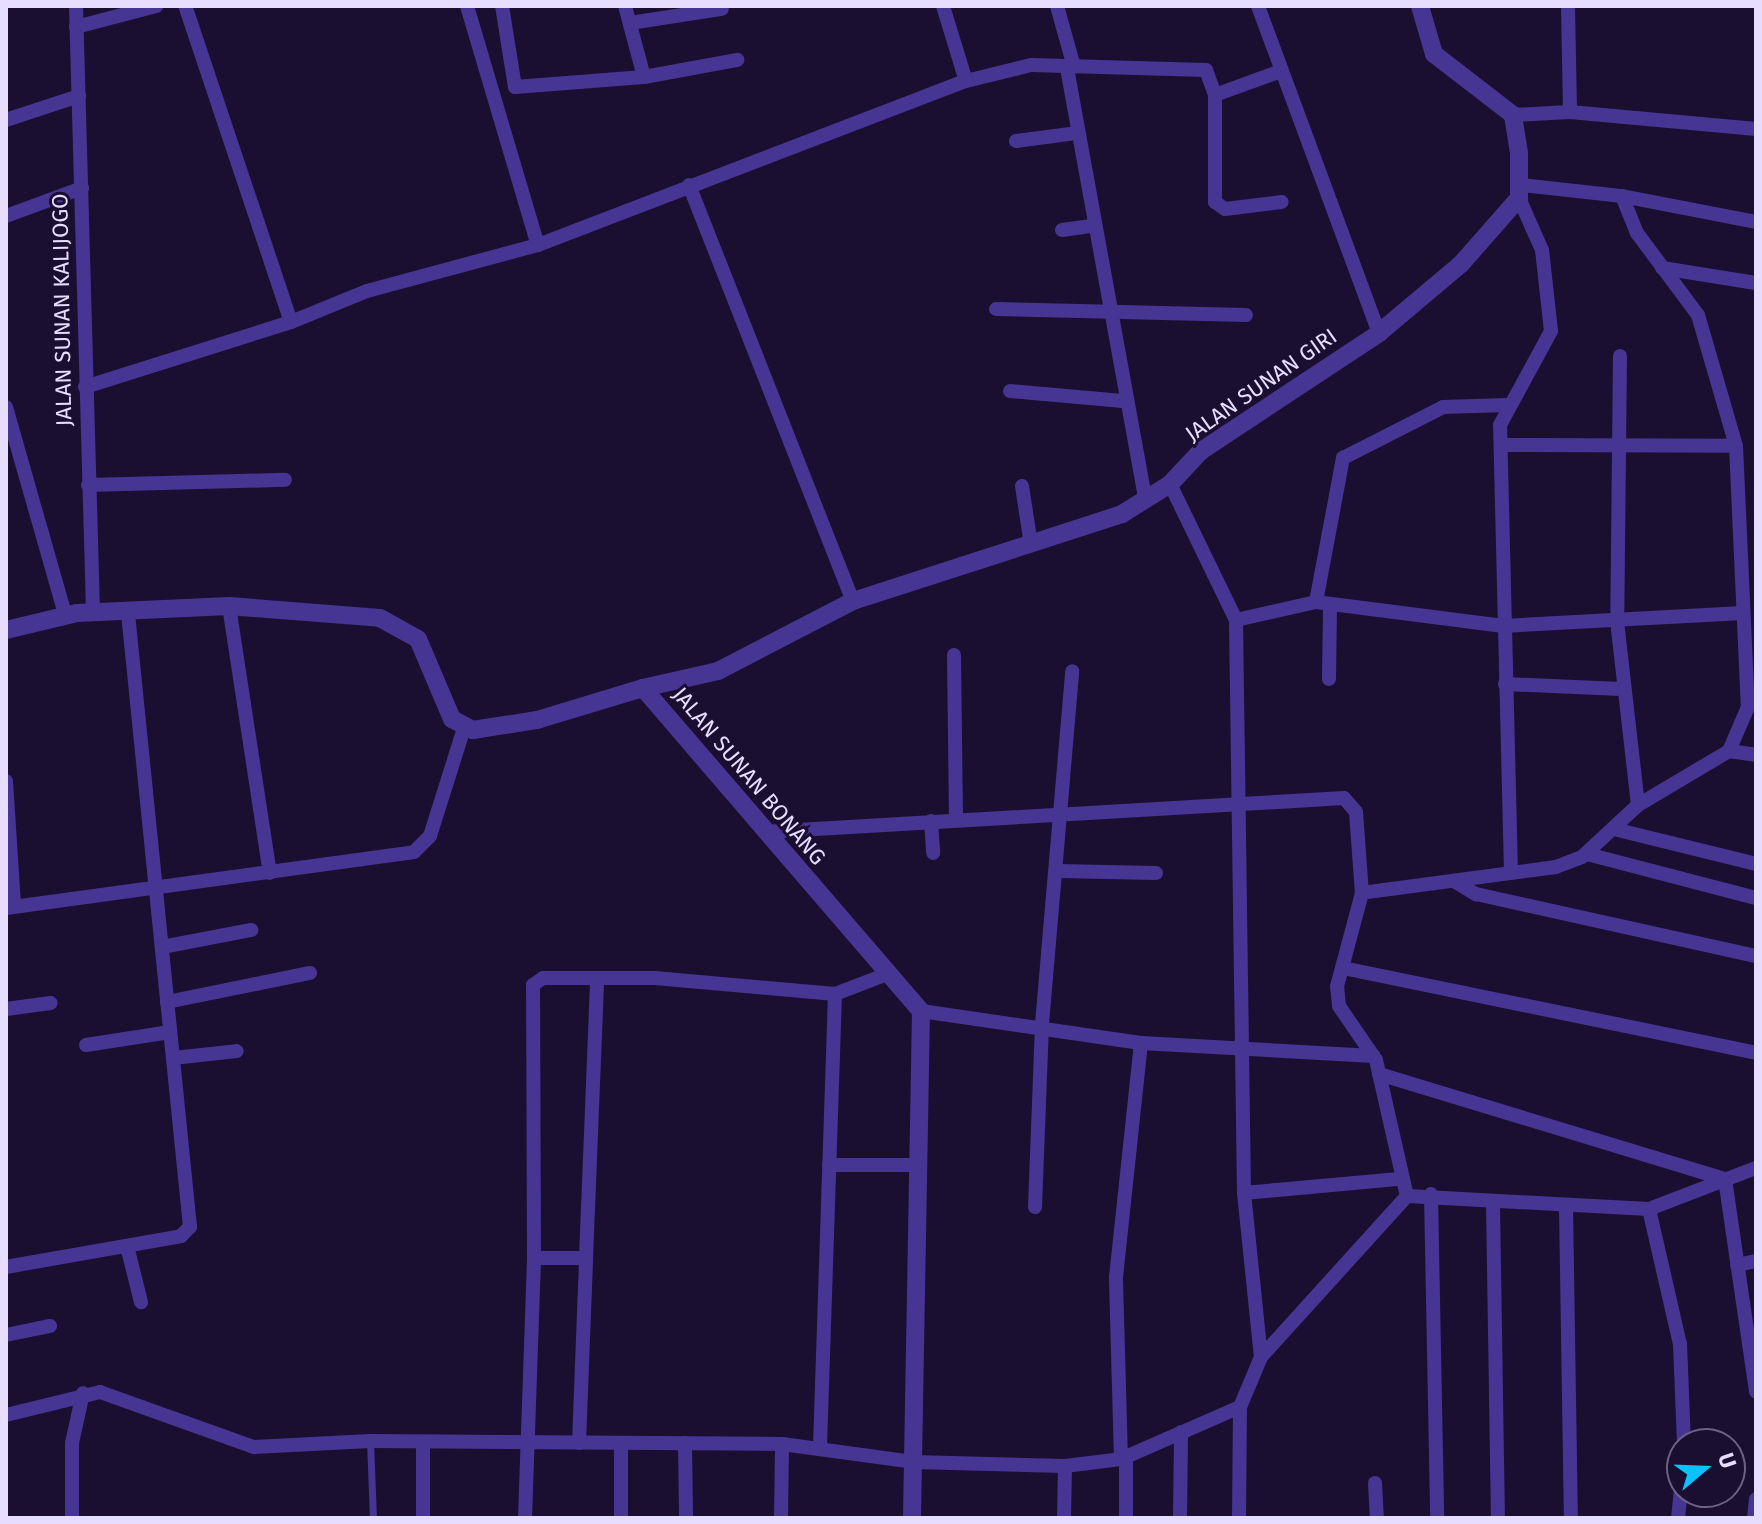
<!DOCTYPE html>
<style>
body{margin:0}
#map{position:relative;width:1762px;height:1524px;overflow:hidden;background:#1a0f30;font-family:"Fira Sans",sans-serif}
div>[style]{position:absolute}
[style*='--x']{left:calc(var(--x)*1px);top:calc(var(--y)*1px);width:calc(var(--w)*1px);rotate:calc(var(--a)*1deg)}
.service>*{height:7px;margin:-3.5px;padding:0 3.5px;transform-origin:3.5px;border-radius:3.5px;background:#473594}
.minor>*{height:14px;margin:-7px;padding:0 7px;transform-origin:7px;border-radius:7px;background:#473594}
.tertiary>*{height:18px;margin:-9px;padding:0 9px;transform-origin:9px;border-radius:9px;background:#473594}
span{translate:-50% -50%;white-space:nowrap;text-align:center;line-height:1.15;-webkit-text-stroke:6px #1a0f30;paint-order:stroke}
.street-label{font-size:22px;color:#e7deff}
.frame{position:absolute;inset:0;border:8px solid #e7deff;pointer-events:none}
.north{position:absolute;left:1666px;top:1428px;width:80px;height:80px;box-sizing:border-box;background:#1a0f30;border:2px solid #6c6283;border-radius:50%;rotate:71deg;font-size:22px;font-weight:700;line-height:32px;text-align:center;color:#e7deff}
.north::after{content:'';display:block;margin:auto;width:28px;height:36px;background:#0ac2ff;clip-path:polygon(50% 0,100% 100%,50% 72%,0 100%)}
</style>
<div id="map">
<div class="service">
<div style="--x:370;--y:1441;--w:77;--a:87.8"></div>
</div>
<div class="minor">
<div style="--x:76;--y:6;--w:606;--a:88.39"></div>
<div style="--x:467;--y:6;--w:249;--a:73.5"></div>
<div style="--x:502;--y:6;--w:82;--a:80.9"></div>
<div style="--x:515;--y:87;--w:129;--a:-4.4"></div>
<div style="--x:625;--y:6;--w:73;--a:75"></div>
<div style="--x:644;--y:77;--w:95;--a:-10.4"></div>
<div style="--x:943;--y:6;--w:78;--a:73"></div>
<div style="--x:966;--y:81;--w:67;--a:-13.8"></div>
<div style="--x:1031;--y:65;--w:175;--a:1.6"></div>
<div style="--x:1206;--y:70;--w:27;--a:70"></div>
<div style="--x:1215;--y:95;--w:107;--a:90"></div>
<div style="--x:1215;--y:202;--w:12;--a:35"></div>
<div style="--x:1225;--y:209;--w:57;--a:-7"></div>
<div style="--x:1057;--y:6;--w:63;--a:74.4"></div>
<div style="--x:1258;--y:6;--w:349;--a:69.7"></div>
<div style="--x:1568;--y:6;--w:106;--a:88.9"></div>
<div style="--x:630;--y:23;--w:93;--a:-8.7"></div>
<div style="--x:76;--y:27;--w:83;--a:-14.7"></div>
<div style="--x:1067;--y:68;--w:440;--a:79.7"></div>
<div style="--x:1215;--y:95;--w:70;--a:-20"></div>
<div style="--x:1513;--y:115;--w:57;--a:-3"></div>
<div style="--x:1570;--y:112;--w:187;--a:5.2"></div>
<div style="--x:6;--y:120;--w:77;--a:-18.2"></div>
<div style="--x:1016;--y:141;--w:62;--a:-7.5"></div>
<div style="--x:689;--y:185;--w:447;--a:68.5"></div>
<div style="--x:1522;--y:185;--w:101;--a:6.3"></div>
<div style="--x:1622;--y:196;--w:40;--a:68"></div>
<div style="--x:1637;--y:233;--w:102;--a:53.4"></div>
<div style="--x:1698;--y:315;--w:136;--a:73.8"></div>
<div style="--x:1736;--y:446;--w:261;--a:87.4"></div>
<div style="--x:1748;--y:707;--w:48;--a:113.4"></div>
<div style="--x:1729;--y:751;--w:106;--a:149.3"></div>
<div style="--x:1638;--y:805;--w:76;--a:137.1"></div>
<div style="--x:1582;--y:857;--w:28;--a:159"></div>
<div style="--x:1556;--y:867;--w:196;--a:172.4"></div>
<div style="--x:1362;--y:893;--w:96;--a:105"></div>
<div style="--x:1337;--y:986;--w:20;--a:84"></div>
<div style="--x:1339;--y:1006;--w:65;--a:55.6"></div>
<div style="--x:1376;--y:1060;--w:139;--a:77.2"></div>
<div style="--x:1407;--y:1196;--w:242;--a:3.1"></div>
<div style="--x:1649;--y:1209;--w:115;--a:-21"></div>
<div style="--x:1622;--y:196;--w:136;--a:11"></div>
<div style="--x:6;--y:216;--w:81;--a:-20.2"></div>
<div style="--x:1062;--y:230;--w:30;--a:-8"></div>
<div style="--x:1662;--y:268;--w:95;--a:9.1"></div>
<div style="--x:996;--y:309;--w:250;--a:1.4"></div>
<div style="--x:291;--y:322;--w:82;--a:-22.2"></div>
<div style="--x:367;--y:291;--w:177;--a:-15.1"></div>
<div style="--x:538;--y:245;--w:458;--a:-21"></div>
<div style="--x:1620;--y:356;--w:265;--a:90.6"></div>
<div style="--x:1617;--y:621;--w:185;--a:83.5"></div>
<div style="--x:85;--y:387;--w:216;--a:-17.5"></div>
<div style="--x:291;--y:322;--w:333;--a:-108.5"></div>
<div style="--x:1010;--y:391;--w:113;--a:5.1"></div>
<div style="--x:6;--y:407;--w:215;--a:74.1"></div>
<div style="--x:1501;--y:445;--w:235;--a:0.2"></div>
<div style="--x:1170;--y:484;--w:151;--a:64.1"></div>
<div style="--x:1236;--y:620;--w:573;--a:89.2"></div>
<div style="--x:1244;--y:1193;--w:165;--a:84.1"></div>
<div style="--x:88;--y:485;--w:197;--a:-1.5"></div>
<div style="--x:1022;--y:486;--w:60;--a:81.3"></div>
<div style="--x:1316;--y:602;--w:147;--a:-79.4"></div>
<div style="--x:1343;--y:458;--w:112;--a:-27"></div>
<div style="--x:1443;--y:407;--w:64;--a:-1.8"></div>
<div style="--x:229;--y:606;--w:270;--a:81.3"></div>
<div style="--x:1236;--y:620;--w:82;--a:-12.7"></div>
<div style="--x:1316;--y:602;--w:189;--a:7.3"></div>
<div style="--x:1503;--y:626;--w:240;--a:-3.1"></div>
<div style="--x:954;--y:655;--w:163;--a:89.3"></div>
<div style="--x:1329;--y:679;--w:75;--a:-89.2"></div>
<div style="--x:1505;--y:684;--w:116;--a:2.5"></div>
<div style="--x:1729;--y:751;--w:27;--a:8"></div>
<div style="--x:6;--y:781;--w:125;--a:86.3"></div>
<div style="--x:931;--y:821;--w:32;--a:86"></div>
<div style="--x:1618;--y:830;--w:142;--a:13.8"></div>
<div style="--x:764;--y:832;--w:581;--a:-3.35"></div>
<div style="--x:1344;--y:798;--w:18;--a:49"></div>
<div style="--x:1356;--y:812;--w:81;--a:85.8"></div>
<div style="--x:1587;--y:854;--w:175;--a:14.6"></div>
<div style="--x:1058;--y:871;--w:98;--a:1.2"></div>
<div style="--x:1511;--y:873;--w:448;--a:-91.4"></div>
<div style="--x:1500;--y:425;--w:107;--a:-61.5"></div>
<div style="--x:1551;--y:331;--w:81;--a:-96.3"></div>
<div style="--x:1542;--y:250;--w:57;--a:-113.9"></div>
<div style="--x:1454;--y:881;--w:26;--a:31"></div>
<div style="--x:1476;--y:894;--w:287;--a:12.5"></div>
<div style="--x:6;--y:908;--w:412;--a:-7.8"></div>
<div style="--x:414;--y:852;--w:23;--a:-45"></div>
<div style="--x:430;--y:836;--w:113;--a:-72.5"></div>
<div style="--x:162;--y:947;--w:91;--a:-10.8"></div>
<div style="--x:1343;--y:968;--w:422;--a:11.6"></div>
<div style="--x:167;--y:1002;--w:146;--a:-11.5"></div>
<div style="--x:6;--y:1009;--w:45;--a:-7.6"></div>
<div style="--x:921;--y:1011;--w:222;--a:8.3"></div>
<div style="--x:1141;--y:1043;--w:233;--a:3.2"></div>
<div style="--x:86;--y:1045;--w:85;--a:-8.8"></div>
<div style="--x:173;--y:1058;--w:64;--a:-6.2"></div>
<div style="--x:1379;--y:1074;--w:362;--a:16.9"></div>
<div style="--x:1725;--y:1179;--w:215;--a:81.7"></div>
<div style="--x:829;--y:1165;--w:86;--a:0"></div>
<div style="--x:1244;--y:1193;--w:156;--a:-5.2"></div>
<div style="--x:1431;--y:1194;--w:324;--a:88.9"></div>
<div style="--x:1493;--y:1204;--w:314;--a:89.1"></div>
<div style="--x:1035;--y:1207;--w:183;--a:-87.8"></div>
<div style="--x:1042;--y:1024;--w:354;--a:-85.1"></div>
<div style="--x:1566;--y:1207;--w:311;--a:89.1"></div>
<div style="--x:1649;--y:1209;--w:139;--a:77.1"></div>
<div style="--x:1680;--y:1344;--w:100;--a:87.7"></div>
<div style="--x:127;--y:1246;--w:58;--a:76"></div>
<div style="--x:586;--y:1258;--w:279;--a:-87.7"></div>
<div style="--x:1737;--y:1265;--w:19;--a:-12"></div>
<div style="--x:6;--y:1267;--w:178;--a:-10"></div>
<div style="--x:181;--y:1236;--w:13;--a:-45"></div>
<div style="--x:190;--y:1227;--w:617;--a:-95.77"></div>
<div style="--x:6;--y:1335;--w:45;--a:-11.6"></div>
<div style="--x:6;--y:1415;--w:97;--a:-13.7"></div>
<div style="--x:100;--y:1392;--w:164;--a:19.7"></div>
<div style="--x:254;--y:1447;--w:116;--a:-3"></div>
<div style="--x:370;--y:1441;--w:412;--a:0.4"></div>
<div style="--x:782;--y:1444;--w:132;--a:7.8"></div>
<div style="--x:913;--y:1462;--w:152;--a:1.5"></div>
<div style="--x:1065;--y:1466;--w:56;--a:-7.1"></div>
<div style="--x:1121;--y:1459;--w:130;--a:-23.6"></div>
<div style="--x:579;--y:1443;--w:185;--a:-87.8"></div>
<div style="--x:586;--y:1258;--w:52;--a:180"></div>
<div style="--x:534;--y:1258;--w:273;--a:-90.2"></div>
<div style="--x:533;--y:985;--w:12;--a:-35"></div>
<div style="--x:543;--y:978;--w:112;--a:0"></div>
<div style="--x:655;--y:978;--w:181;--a:5.1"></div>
<div style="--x:835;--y:994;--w:56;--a:-21"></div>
<div style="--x:621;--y:1443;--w:75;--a:90"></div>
<div style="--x:685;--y:1443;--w:75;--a:89.2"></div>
<div style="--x:820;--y:1446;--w:452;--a:-88.1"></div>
<div style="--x:1121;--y:1459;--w:182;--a:-91.6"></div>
<div style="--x:1116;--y:1277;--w:235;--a:-83.9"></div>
<div style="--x:1375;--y:1483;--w:35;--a:87"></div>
<div style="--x:72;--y:1518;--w:75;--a:-90"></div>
<div style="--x:72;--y:1443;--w:51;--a:-77.6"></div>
<div style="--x:423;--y:1518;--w:76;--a:-90"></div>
<div style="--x:525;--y:1518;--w:260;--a:-88"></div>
<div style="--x:781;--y:1518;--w:74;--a:-89.2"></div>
<div style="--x:1064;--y:1518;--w:52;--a:-88.9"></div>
<div style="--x:1126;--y:1518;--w:61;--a:-90"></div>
<div style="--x:1180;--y:1518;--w:86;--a:-89.3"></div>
<div style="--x:1239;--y:1518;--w:111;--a:-89.5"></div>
<div style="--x:1240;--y:1407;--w:54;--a:-67.2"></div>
<div style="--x:1261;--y:1357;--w:217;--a:-47.8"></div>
<div style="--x:1678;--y:1518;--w:38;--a:-84"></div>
<div style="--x:1754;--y:1518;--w:19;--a:-84"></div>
</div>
<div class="tertiary">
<div style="--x:6;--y:630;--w:73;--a:-13.5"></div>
<div style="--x:77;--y:613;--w:152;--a:-2.6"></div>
<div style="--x:229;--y:606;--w:151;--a:4.5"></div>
<div style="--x:380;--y:618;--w:43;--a:28.9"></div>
<div style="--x:418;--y:639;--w:87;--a:67"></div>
<div style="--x:452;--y:719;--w:24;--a:28"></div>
<div style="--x:473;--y:730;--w:65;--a:-8.9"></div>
<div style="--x:537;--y:720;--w:111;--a:-16.8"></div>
<div style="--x:643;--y:688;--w:426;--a:49.3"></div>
<div style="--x:921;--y:1011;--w:507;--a:91.02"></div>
<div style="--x:643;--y:688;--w:77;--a:-12.8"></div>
<div style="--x:718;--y:671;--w:152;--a:-27.4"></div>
<div style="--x:853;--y:601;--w:283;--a:-17.9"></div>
<div style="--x:1122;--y:514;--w:57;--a:-32"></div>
<div style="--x:1170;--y:484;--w:45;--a:-46.8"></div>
<div style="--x:1201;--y:451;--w:214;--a:-33.5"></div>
<div style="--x:1379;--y:333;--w:107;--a:-40.1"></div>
<div style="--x:1461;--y:264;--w:88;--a:-48.7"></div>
<div style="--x:1519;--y:198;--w:45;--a:-90"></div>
<div style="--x:1519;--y:153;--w:38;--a:-99"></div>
<div style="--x:1513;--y:115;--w:100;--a:-142.3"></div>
<div style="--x:1434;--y:54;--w:50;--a:-106.3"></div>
</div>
<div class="street-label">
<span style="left:62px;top:310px;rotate:-91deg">JALAN SUNAN KALIJOGO</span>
<span style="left:1261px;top:385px;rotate:-35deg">JALAN SUNAN GIRI</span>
<span style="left:749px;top:776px;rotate:50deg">JALAN SUNAN BONANG</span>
</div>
<div class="frame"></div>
<div class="north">U</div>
</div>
